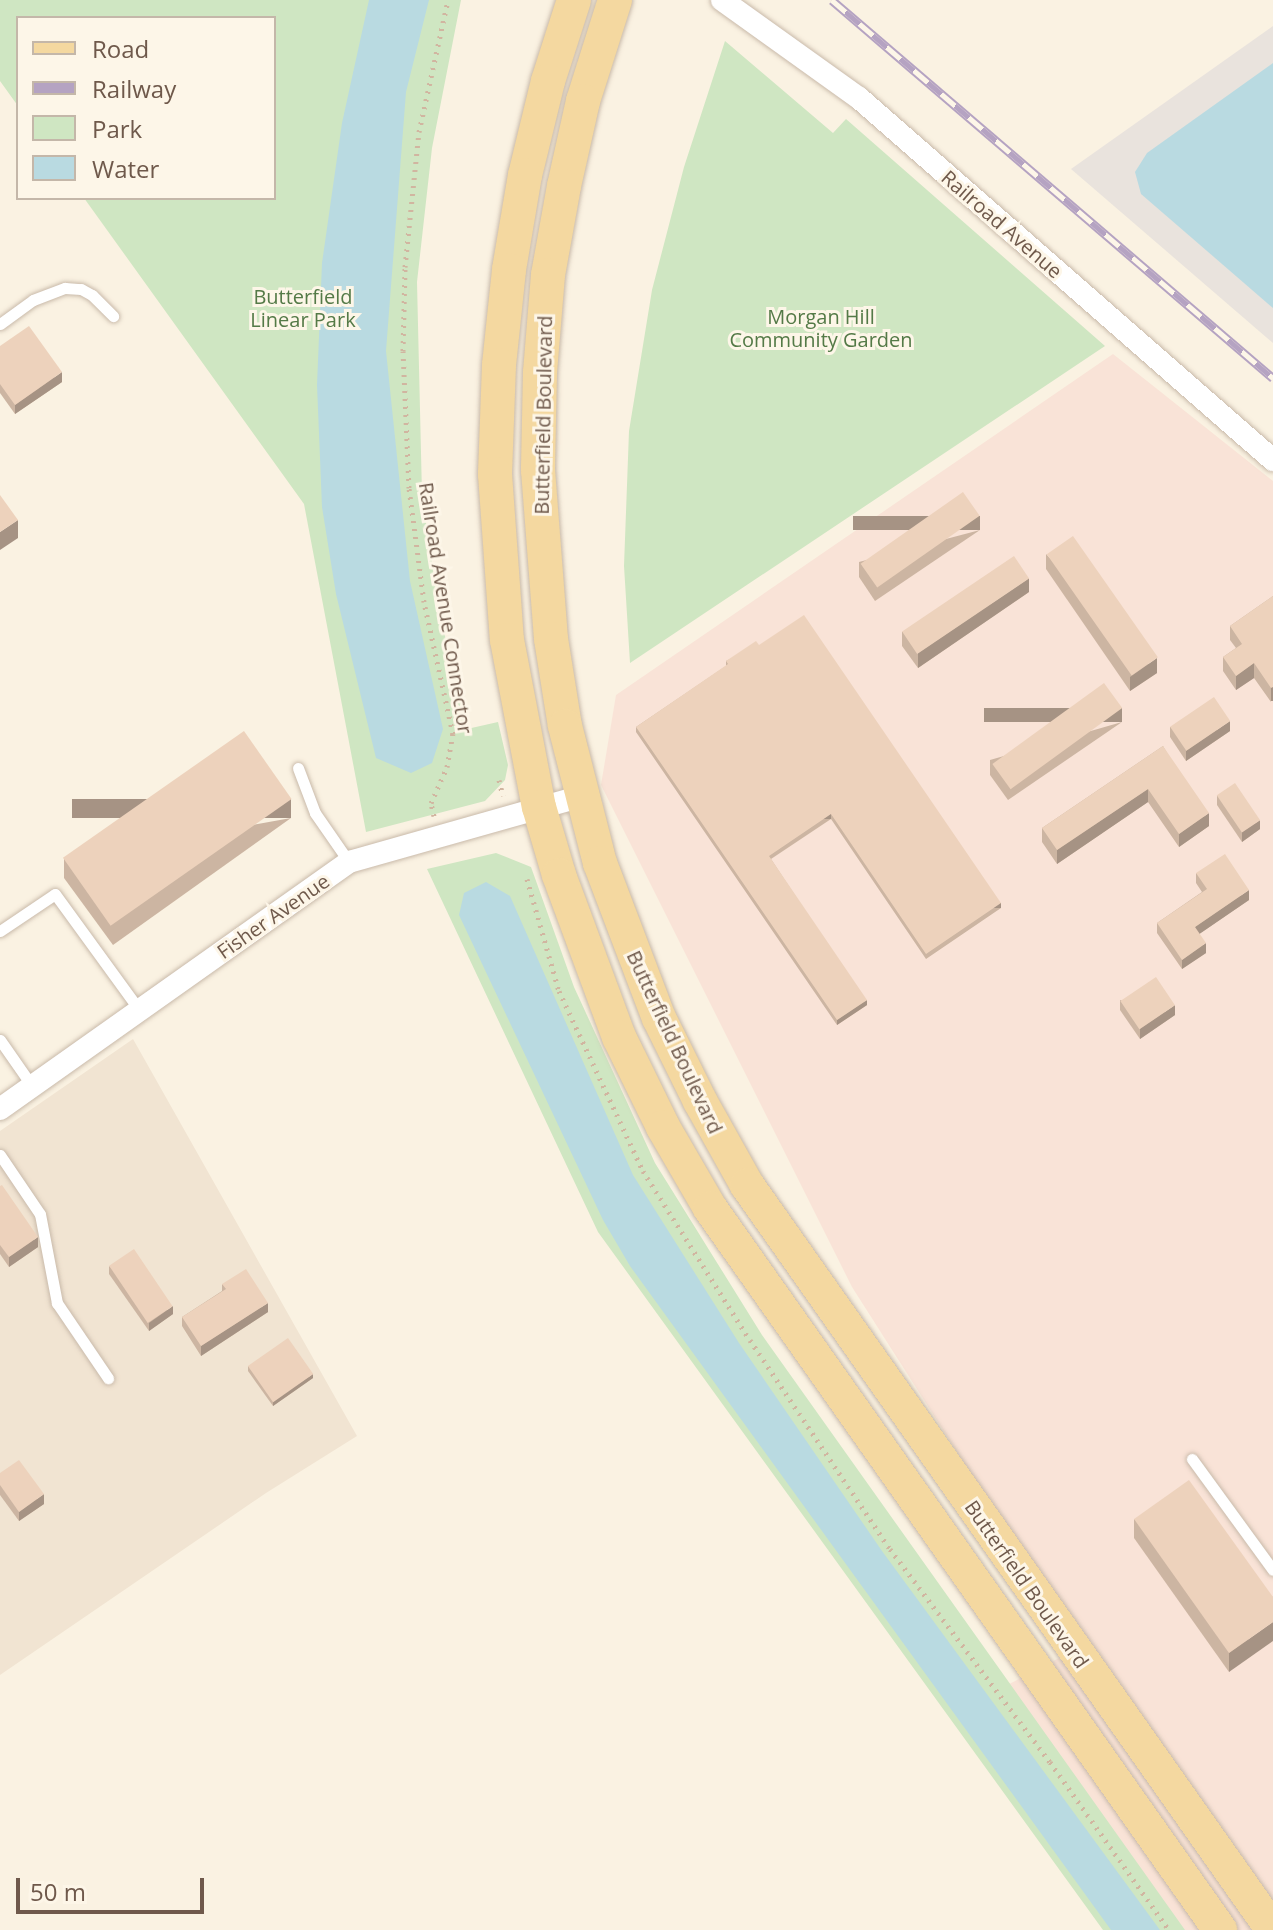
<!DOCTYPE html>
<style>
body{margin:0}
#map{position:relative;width:1273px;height:1930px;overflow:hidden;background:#faf2e2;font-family:"Open Sans",sans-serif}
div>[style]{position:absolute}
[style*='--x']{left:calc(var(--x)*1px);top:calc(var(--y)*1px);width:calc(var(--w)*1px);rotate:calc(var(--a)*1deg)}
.residential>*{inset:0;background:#f1e4d2}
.commercial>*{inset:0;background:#f9e3d7}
.industrial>*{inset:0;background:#e9e3dd}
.green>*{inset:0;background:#cfe6c2}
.water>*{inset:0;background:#b9dae1}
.path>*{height:5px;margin-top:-2.5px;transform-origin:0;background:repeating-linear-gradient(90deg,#d1b5a0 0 2px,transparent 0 8px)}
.roads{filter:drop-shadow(0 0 2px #c9baaa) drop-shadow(0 0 2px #c9baaa)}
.service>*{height:11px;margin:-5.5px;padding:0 5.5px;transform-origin:5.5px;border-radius:5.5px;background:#fff}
.minor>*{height:22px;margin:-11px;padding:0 11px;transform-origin:11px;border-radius:11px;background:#fff}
.primary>*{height:34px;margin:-17px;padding:0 17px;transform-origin:17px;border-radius:17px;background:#f4d8a0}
.rail>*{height:9px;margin-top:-4.5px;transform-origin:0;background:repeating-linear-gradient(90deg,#fdf6e8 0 18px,#b5a3c2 0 36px);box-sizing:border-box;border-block:2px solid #b5a3c2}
.wall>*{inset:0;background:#ccb5a2}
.shaded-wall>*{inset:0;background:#a69384;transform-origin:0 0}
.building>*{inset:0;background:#edd2bc;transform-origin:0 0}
span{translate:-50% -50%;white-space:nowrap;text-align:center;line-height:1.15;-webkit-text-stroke:6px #fdf6e8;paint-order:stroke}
.street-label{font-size:20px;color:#6f594b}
.park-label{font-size:20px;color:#547a47}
.legend{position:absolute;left:16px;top:16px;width:260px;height:184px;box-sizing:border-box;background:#fdf6e8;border:2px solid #c4b7a9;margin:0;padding:10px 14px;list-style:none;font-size:24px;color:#6f594b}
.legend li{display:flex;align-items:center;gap:16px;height:40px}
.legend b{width:40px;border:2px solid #c4b7a9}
.scale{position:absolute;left:16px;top:1878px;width:188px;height:36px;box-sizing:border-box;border:4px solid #6f594b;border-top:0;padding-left:10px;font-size:24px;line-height:28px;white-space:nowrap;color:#6f594b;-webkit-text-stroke:6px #fdf6e8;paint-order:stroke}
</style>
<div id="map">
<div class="residential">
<div style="clip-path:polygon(133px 1039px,357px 1436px,266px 1493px,0 1675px,0 1131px)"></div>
</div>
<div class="commercial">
<div style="clip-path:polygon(1113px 354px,1273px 481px,1273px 1930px,1154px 1930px,988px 1695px,1061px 1657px,1078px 1642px,852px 1287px,601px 785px,616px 695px)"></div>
</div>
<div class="industrial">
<div style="clip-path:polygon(1273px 26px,1273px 343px,1071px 169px)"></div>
</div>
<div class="green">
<div style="clip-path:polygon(0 0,461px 0,432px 148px,417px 282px,422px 495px,439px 611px,467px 729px,498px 722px,508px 765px,505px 780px,485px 801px,366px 832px,304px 504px,84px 198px,274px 198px,274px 18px,18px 18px,18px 106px,0 81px)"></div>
<div style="clip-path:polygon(725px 41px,833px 133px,846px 119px,1105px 346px,630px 663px,624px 566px,629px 431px,652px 290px,684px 167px)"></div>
<div style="clip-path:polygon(496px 853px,531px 867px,574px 987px,655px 1163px,762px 1335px,1185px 1930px,1103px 1930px,598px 1232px,427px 869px)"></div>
</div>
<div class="water">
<div style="clip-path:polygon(369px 0,429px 0,406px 92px,386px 351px,410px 581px,443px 729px,432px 763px,411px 773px,376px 758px,336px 594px,322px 507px,317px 385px,322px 263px,342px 123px)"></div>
<div style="clip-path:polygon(1273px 63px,1273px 308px,1141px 194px,1135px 172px,1147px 153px)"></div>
<div style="clip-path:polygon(486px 882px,510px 896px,633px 1175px,739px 1343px,882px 1551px,1160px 1930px,1111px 1930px,630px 1266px,603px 1220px,459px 915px,464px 893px)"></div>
</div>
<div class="path">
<div style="--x:499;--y:780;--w:16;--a:76"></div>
<div style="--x:434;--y:816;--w:13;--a:-103"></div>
<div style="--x:431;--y:803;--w:39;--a:-66"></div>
<div style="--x:447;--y:767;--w:34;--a:-80"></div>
<div style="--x:453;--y:734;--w:135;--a:-102.4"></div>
<div style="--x:424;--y:602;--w:115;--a:-97.5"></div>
<div style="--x:409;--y:488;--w:137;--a:-92.5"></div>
<div style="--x:403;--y:351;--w:84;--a:-88.6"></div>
<div style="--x:405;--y:267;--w:136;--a:-84.1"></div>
<div style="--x:419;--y:132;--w:135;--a:-77.6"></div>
<div style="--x:527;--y:879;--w:116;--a:74.1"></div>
<div style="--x:559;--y:991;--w:199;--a:65"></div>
<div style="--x:643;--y:1171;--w:200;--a:57.7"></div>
<div style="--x:750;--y:1340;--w:252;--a:56.2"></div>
<div style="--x:890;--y:1549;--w:266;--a:53.1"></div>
<div style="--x:1050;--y:1762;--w:206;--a:54.7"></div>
</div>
<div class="roads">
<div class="service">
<div style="--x:0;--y:324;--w:41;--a:-36"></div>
<div style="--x:33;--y:300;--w:34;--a:-21"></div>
<div style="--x:65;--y:288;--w:16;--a:4"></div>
<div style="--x:81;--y:289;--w:13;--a:29"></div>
<div style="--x:92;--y:295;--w:30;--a:45"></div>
<div style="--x:298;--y:768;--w:48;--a:69.3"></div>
<div style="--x:315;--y:813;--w:60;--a:55.2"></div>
<div style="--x:0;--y:931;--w:66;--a:-33.9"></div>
<div style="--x:55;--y:894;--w:145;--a:54"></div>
<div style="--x:0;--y:1040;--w:56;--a:55.2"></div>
<div style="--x:0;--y:1155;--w:71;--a:55.9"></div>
<div style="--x:40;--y:1214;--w:91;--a:79.2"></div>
<div style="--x:57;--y:1303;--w:91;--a:55.8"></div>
<div style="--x:1192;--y:1459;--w:137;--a:53.9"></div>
</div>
<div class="minor">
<div style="--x:722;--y:0;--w:168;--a:35.6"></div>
<div style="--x:859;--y:98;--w:550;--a:41.17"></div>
<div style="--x:0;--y:1109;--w:428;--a:-35.3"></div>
<div style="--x:349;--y:862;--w:242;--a:-15.8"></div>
</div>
<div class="primary">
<div style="--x:574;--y:0;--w:85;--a:107.8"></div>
<div style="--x:548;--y:81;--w:97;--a:103.7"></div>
<div style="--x:525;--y:175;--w:96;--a:99.6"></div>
<div style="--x:509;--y:270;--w:96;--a:96"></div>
<div style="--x:499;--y:365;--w:109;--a:92.1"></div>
<div style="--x:495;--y:474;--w:166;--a:85.9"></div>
<div style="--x:507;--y:640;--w:170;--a:79.2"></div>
<div style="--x:539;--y:807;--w:71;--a:73.6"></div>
<div style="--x:559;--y:875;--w:173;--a:69.7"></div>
<div style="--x:619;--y:1037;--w:100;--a:63.9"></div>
<div style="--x:663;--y:1127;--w:94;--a:59.9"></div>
<div style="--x:710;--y:1208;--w:884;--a:54.76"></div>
<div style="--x:615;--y:0;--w:106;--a:107.6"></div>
<div style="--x:583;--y:101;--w:87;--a:102.6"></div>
<div style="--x:564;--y:186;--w:90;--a:100.2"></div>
<div style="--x:548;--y:275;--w:97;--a:94.7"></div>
<div style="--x:540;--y:372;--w:98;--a:91.2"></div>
<div style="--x:538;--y:470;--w:169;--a:85.6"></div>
<div style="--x:551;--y:639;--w:88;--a:80.9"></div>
<div style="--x:565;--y:726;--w:141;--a:75.7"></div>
<div style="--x:600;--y:863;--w:166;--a:69.2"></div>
<div style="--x:659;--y:1018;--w:93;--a:63.7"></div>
<div style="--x:700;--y:1101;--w:96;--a:60.8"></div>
<div style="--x:747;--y:1185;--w:912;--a:54.78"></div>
</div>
</div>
<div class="rail">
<div style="--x:832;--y:0;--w:581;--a:40.6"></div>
</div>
<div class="wall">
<div style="clip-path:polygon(0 346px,62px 382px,15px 414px,0 393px)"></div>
<div style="clip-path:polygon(980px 530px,875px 601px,859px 577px,859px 562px)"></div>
<div style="clip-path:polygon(1046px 554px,1157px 673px,1130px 691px,1046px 569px)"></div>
<div style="clip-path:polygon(1029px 592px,918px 668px,902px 646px,902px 632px)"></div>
<div style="clip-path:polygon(1273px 596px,1271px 702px,1254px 678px,1236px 690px,1223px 671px,1223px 657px,1236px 648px,1230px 640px,1230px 626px)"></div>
<div style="clip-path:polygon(759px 645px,1001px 908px,926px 959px,831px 819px,771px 859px,867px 1005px,837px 1025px,636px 732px,636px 727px,726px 666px,726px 661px)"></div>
<div style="clip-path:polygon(1122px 722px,1008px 800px,990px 775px,990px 760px)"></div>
<div style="clip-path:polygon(1170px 727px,1230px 731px,1186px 761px,1170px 737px)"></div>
<div style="clip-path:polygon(1163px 746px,1209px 826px,1179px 847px,1148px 802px,1057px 864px,1042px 842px,1042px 828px)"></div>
<div style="clip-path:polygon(1217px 795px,1260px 829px,1242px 842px,1217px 805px)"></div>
<div style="clip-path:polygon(291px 818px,113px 945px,64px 878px,64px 859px)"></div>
<div style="clip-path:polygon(1196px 873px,1249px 900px,1199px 934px,1206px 953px,1182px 969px,1157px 933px,1157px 923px,1202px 892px,1196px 883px)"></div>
<div style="clip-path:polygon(1120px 1000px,1175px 1015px,1140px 1039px,1120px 1010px)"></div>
<div style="clip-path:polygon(0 1186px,38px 1247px,9px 1267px,0 1254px)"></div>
<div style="clip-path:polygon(109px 1266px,173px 1314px,149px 1331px,109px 1274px)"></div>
<div style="clip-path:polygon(222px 1284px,268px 1312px,201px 1356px,182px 1326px,182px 1317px,222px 1291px)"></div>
<div style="clip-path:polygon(248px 1366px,313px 1378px,273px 1406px,248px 1371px)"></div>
<div style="clip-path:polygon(0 1473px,44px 1504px,19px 1521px,0 1495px)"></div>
<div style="clip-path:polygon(1134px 1519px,1273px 1597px,1229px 1672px,1134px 1538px)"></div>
</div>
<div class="shaded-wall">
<div style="clip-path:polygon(62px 372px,62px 382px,15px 414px,15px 405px)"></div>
<div style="left:980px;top:516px;width:14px;height:127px;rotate:90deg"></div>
<div style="clip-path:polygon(18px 520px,18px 538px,0 550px,0 532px)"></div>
<div style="clip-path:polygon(1029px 578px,1029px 592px,918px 668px,918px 653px)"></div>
<div style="clip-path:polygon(1157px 658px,1157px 673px,1130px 691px,1130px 677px)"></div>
<div style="clip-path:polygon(1254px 663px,1254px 678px,1236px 690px,1236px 676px)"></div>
<div style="left:1273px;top:687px;width:14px;height:2px;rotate:90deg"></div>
<div style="left:1122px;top:708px;width:14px;height:138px;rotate:90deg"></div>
<div style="clip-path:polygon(1230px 721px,1230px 731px,1186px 761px,1186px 751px)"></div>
<div style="clip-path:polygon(1148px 789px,1148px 802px,1057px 864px,1057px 850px)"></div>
<div style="left:291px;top:799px;width:19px;height:219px;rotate:90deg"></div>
<div style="clip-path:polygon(1209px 813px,1209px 826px,1179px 847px,1179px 834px)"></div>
<div style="left:831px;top:814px;width:5px;height:75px;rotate:90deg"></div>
<div style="clip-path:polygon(1260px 820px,1260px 829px,1242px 842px,1242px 832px)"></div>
<div style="clip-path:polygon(1249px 890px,1249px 900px,1195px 937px,1195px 927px)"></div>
<div style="left:1001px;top:903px;width:5px;height:91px;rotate:90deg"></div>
<div style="clip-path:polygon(1206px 943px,1206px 953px,1182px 969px,1182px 960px)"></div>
<div style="clip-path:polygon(867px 1000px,867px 1005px,837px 1025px,837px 1020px)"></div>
<div style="clip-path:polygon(1175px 1005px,1175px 1015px,1140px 1039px,1140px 1029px)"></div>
<div style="clip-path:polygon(38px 1237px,38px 1247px,9px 1267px,9px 1257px)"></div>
<div style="clip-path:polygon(268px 1303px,268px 1312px,201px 1356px,201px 1346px)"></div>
<div style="clip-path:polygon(173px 1306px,173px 1314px,149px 1331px,149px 1323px)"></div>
<div style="clip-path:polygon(313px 1374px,313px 1378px,273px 1406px,273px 1401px)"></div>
<div style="clip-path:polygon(44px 1494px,44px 1504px,19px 1521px,19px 1512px)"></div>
<div style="clip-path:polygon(1273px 1622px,1273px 1641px,1229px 1672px,1229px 1653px)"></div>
</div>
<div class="building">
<div style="clip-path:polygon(29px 326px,62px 372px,15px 405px,0 384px,0 346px)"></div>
<div style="left:963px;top:492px;width:29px;height:125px;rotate:55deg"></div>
<div style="clip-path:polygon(0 495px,18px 520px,0 532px)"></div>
<div style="left:1073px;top:536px;width:148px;height:32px;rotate:55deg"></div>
<div style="left:1014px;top:556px;width:27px;height:135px;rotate:56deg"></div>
<div style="clip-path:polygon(1273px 596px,1273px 687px,1271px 688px,1254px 663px,1236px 676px,1223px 657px,1242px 644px,1230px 626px)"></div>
<div style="clip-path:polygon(804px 615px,1001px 903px,926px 954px,831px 814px,769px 856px,867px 1000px,837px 1020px,636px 727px,728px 664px,726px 661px,756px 641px,759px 645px)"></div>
<div style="left:1104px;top:683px;width:31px;height:138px;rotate:54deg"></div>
<div style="left:1214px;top:697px;width:29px;height:53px;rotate:56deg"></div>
<div style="left:244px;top:731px;width:83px;height:221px;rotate:55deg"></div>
<div style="clip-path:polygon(1163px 746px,1209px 813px,1179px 834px,1148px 789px,1057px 850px,1042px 828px)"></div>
<div style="left:1235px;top:783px;width:45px;height:22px;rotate:56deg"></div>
<div style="clip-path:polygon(1225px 854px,1249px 890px,1195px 927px,1206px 943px,1182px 960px,1157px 923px,1207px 889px,1196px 873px)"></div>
<div style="left:1156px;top:977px;width:34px;height:43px;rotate:56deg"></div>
<div style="clip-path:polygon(2px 1185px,38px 1237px,9px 1257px,0 1245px,0 1186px)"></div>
<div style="left:134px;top:1249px;width:69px;height:30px;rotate:56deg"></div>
<div style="clip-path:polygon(246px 1269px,268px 1303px,201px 1346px,182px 1317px,226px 1289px,222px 1284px)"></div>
<div style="left:288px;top:1338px;width:44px;height:49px;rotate:55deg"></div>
<div style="clip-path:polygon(19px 1460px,44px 1494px,19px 1512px,0 1485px,0 1473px)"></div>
<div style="clip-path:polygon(1189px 1480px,1273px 1597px,1273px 1622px,1229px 1653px,1134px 1519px)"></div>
</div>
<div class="street-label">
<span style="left:1002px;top:224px;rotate:41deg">Railroad Avenue</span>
<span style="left:543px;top:415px;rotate:-89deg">Butterfield Boulevard</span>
<span style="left:446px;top:608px;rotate:81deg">Railroad Avenue Connector</span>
<span style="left:273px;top:916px;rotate:-35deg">Fisher Avenue</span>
<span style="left:675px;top:1042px;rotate:65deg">Butterfield Boulevard</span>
<span style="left:1027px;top:1584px;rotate:55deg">Butterfield Boulevard</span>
</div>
<div class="park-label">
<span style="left:303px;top:308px">Butterfield<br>Linear Park</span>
<span style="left:821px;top:328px">Morgan Hill<br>Community Garden</span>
</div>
<ul class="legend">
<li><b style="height:10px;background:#f4d8a0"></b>Road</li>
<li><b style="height:10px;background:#b5a3c2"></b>Railway</li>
<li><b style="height:22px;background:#cfe6c2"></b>Park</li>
<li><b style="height:22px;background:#b9dae1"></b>Water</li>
</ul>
<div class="scale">50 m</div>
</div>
